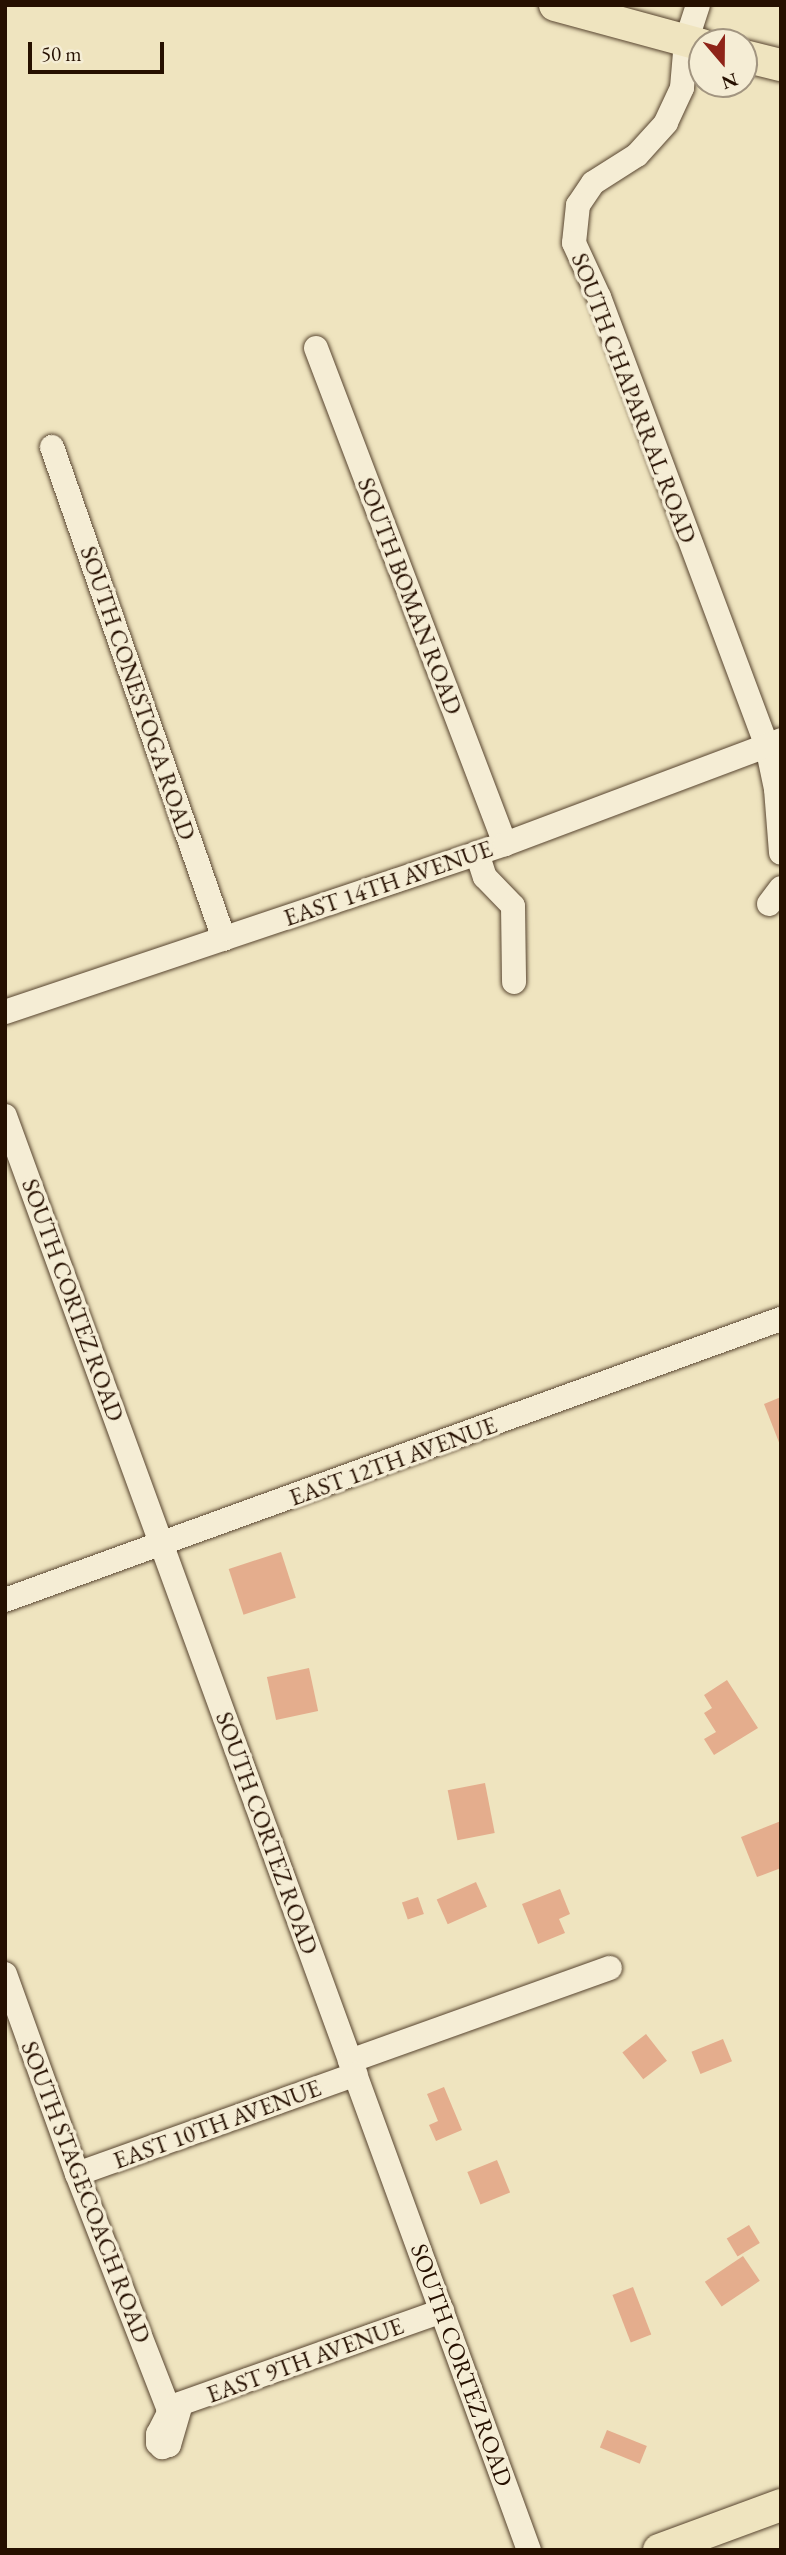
<!DOCTYPE html>
<style>
body{margin:0}
#map{position:relative;width:786px;height:2555px;overflow:hidden;background:#efe4bf;font-family:"EB Garamond",serif}
div>[style]{position:absolute}
[style*='--x']{left:calc(var(--x)*1px);top:calc(var(--y)*1px);width:calc(var(--w)*1px);rotate:calc(var(--a)*1deg)}
.building>*{inset:0;background:#e4ad8d;transform-origin:0 0}
.roads{filter:drop-shadow(0 0 2px #584530) drop-shadow(0 0 2px #584530)}
.minor>*{height:24px;margin:-12px;padding:0 12px;transform-origin:12px;border-radius:12px;background:#f5edd5}
.major>*{height:32px;margin:-16px;padding:0 16px;transform-origin:16px;border-radius:16px;background:#efe4bf}
span{translate:-50% -50%;white-space:nowrap;text-align:center;line-height:1.15;-webkit-text-stroke:7px #f5edd5;paint-order:stroke}
.street-label{font-size:24px;color:#261000}
.frame{position:absolute;inset:0;border:7px solid #261000;pointer-events:none}
.north{position:absolute;left:688px;top:28px;width:70px;height:70px;box-sizing:border-box;background:#f5edd5;border:2px solid #a29580;border-radius:50%;rotate:160deg;font-size:19px;font-weight:700;line-height:28px;text-align:center;color:#261000}
.north::after{content:'';display:block;margin:auto;width:24px;height:32px;background:#8f2418;clip-path:polygon(50% 0,100% 100%,50% 72%,0 100%)}
.scale{position:absolute;left:28px;top:42px;width:136px;height:32px;box-sizing:border-box;border:4px solid #261000;border-top:0;padding-left:9px;font-size:21px;line-height:24px;white-space:nowrap;color:#261000;-webkit-text-stroke:5px #f5edd5;paint-order:stroke}
</style>
<div id="map">
<div class="building">
<div style="clip-path:polygon(781px 1397px,781px 1445px,780px 1445px,764px 1404px)"></div>
<div style="left:281px;top:1552px;width:48px;height:55px;rotate:72deg"></div>
<div style="left:309px;top:1668px;width:44px;height:43px;rotate:78deg"></div>
<div style="clip-path:polygon(727px 1680px,758px 1728px,714px 1755px,704px 1739px,716px 1732px,704px 1713px,712px 1708px,704px 1695px)"></div>
<div style="left:485px;top:1783px;width:51px;height:38px;rotate:79deg"></div>
<div style="clip-path:polygon(781px 1821px,781px 1868px,757px 1877px,741px 1837px)"></div>
<div style="left:476px;top:1882px;width:27px;height:43px;rotate:66deg"></div>
<div style="clip-path:polygon(560px 1889px,570px 1914px,559px 1919px,565px 1933px,538px 1944px,522px 1904px)"></div>
<div style="left:418px;top:1897px;width:18px;height:17px;rotate:71deg"></div>
<div style="left:646px;top:2034px;width:34px;height:30px;rotate:52deg"></div>
<div style="left:723px;top:2039px;width:24px;height:34px;rotate:68deg"></div>
<div style="clip-path:polygon(444px 2087px,462px 2130px,436px 2141px,429px 2125px,438px 2121px,427px 2094px)"></div>
<div style="left:497px;top:2160px;width:35px;height:32px;rotate:68deg"></div>
<div style="left:749px;top:2225px;width:21px;height:26px;rotate:59deg"></div>
<div style="left:743px;top:2256px;width:30px;height:46px;rotate:56deg"></div>
<div style="left:633px;top:2287px;width:51px;height:22px;rotate:69deg"></div>
<div style="left:607px;top:2430px;width:43px;height:19px;rotate:22deg"></div>
</div>
<div class="roads">
<div class="minor">
<div style="--x:698;--y:5;--w:38;--a:108"></div>
<div style="--x:686;--y:41;--w:47;--a:94.9"></div>
<div style="--x:682;--y:88;--w:38;--a:115"></div>
<div style="--x:666;--y:123;--w:43;--a:132.2"></div>
<div style="--x:637;--y:155;--w:52;--a:147.5"></div>
<div style="--x:593;--y:183;--w:27;--a:124"></div>
<div style="--x:578;--y:205;--w:38;--a:96"></div>
<div style="--x:574;--y:243;--w:60;--a:65.2"></div>
<div style="--x:599;--y:297;--w:479;--a:69.5"></div>
<div style="--x:767;--y:746;--w:44;--a:78.2"></div>
<div style="--x:776;--y:789;--w:64;--a:85.5"></div>
<div style="--x:316;--y:348;--w:531;--a:69.14"></div>
<div style="--x:52;--y:447;--w:521;--a:70.73"></div>
<div style="--x:477;--y:853;--w:25;--a:72"></div>
<div style="--x:485;--y:877;--w:40;--a:46"></div>
<div style="--x:513;--y:906;--w:76;--a:89.2"></div>
<div style="--x:769;--y:904;--w:20;--a:-53"></div>
<div style="--x:5;--y:1012;--w:527;--a:-18.57"></div>
<div style="--x:505;--y:844;--w:295;--a:-20.6"></div>
<div style="--x:5;--y:1116;--w:1527;--a:69.93"></div>
<div style="--x:5;--y:1600;--w:825;--a:-19.91"></div>
<div style="--x:5;--y:1974;--w:213;--a:70.2"></div>
<div style="--x:77;--y:2174;--w:251;--a:68.7"></div>
<div style="--x:168;--y:2408;--w:291;--a:-19.5"></div>
<div style="--x:350;--y:2061;--w:276;--a:-19.7"></div>
<div style="--x:77;--y:2174;--w:296;--a:-19.7"></div>
<div style="--x:172;--y:2407;--w:30;--a:117"></div>
<div style="--x:158;--y:2434;--w:9;--a:90"></div>
<div style="--x:158;--y:2443;--w:6;--a:45"></div>
<div style="--x:162;--y:2447;--w:7;--a:-16"></div>
<div style="--x:169;--y:2445;--w:43;--a:-73.7"></div>
</div>
<div class="major">
<div style="--x:555;--y:5;--w:152;--a:15.2"></div>
<div style="--x:744;--y:56;--w:38;--a:14"></div>
<div style="--x:659;--y:2550;--w:130;--a:-20.2"></div>
</div>
</div>
<div class="street-label">
<span style="left:634px;top:398px;rotate:69deg">SOUTH CHAPARRAL ROAD</span>
<span style="left:410px;top:596px;rotate:69deg">SOUTH BOMAN ROAD</span>
<span style="left:138px;top:693px;rotate:71deg">SOUTH CONESTOGA ROAD</span>
<span style="left:388px;top:883px;rotate:-19deg">EAST 14TH AVENUE</span>
<span style="left:73px;top:1300px;rotate:70deg">SOUTH CORTEZ ROAD</span>
<span style="left:393px;top:1461px;rotate:-20deg">EAST 12TH AVENUE</span>
<span style="left:267px;top:1833px;rotate:70deg">SOUTH CORTEZ ROAD</span>
<span style="left:217px;top:2124px;rotate:-20deg">EAST 10TH AVENUE</span>
<span style="left:86px;top:2192px;rotate:69deg">SOUTH STAGECOACH ROAD</span>
<span style="left:305px;top:2360px;rotate:-20deg">EAST 9TH AVENUE</span>
<span style="left:462px;top:2365px;rotate:70deg">SOUTH CORTEZ ROAD</span>
</div>
<div class="frame"></div>
<div class="north">N</div>
<div class="scale">50 m</div>
</div>
